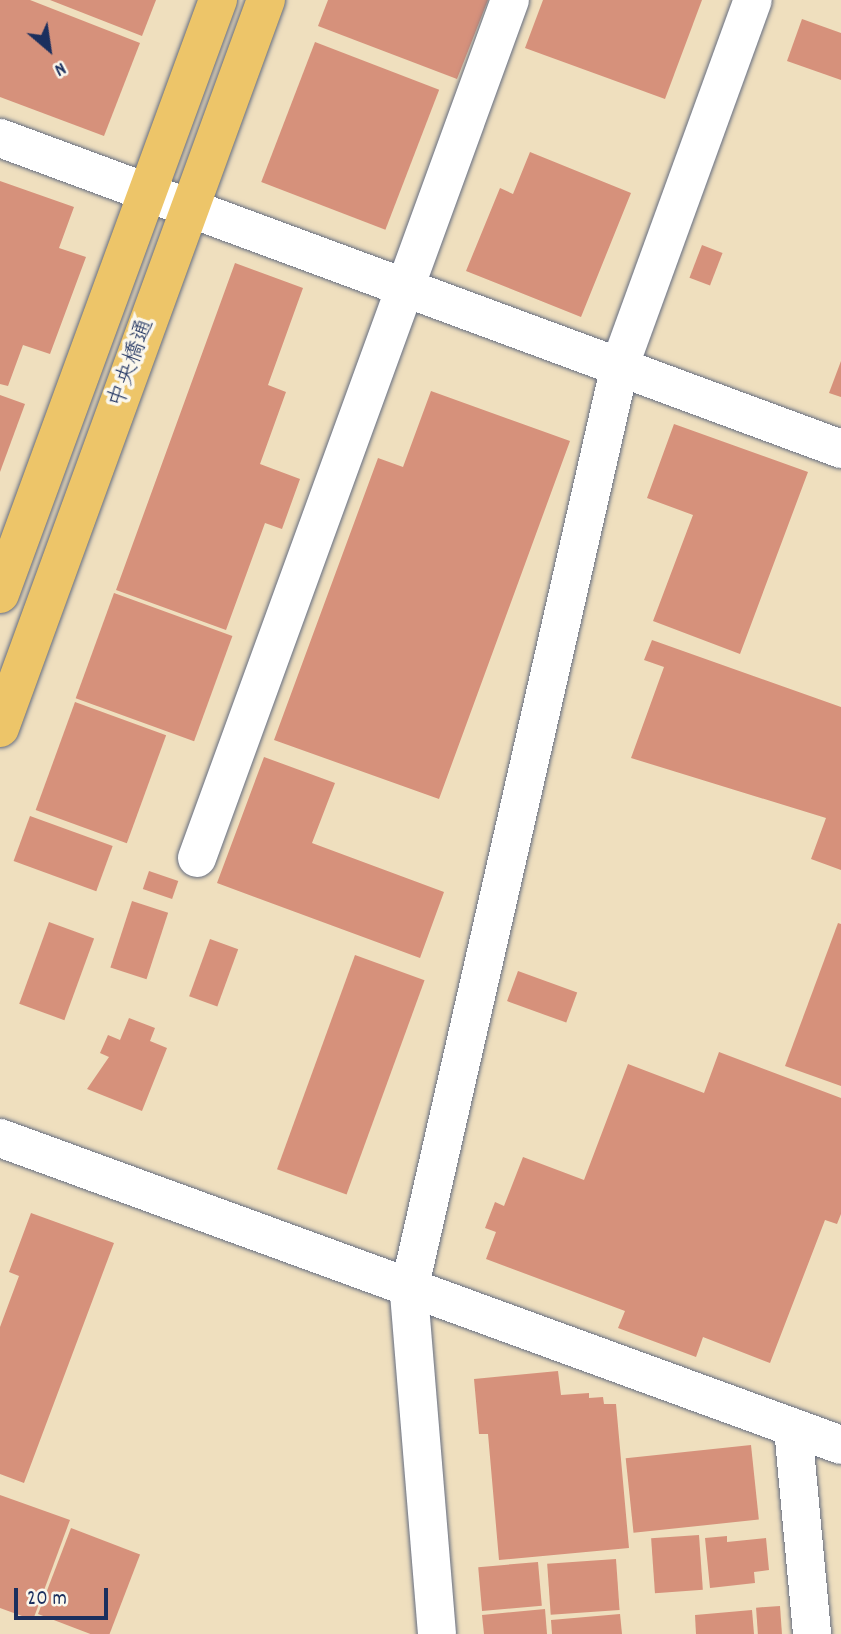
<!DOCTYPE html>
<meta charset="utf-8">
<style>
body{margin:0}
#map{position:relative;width:841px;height:1634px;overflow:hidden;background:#efdfbe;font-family:Dekko,"Klee One",sans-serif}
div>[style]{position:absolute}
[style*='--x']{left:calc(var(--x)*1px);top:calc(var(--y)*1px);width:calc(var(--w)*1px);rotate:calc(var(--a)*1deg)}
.building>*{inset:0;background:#d6917b;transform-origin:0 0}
.roads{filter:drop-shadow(0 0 2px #656d80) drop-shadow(0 0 2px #656d80)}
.minor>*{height:38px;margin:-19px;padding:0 19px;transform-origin:19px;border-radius:19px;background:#fff}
.major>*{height:38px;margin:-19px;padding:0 19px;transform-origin:19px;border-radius:19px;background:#edc569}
span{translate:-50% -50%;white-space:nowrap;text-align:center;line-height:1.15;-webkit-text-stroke:7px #fbf7ec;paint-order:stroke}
.street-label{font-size:23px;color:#1b2f5e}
.north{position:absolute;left:14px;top:14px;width:70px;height:70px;-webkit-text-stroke:5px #fbf7ec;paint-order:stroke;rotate:151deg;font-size:19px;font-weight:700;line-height:28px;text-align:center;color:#1b2f5e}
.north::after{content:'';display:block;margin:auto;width:24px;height:32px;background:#1b2f5e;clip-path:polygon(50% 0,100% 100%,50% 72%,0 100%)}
.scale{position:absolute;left:14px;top:1588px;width:94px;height:32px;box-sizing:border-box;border:4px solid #1b2f5e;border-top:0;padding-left:9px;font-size:21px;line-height:24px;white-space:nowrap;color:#1b2f5e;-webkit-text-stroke:5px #fbf7ec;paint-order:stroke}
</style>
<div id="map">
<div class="building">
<div style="clip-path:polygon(0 0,30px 0,140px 43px,104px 136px,0 97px)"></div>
<div style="clip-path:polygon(50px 0,156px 0,142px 36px)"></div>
<div style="clip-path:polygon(328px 0,488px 0,457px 79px,318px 26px)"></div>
<div style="clip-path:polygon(543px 0,702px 0,665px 99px,525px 48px)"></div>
<div style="clip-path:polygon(802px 19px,841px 33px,841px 80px,787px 61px)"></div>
<div style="left:315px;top:42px;width:133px;height:150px;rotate:21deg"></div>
<div style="clip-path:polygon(530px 152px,631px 193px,581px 317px,466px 271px,500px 188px,513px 194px)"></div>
<div style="clip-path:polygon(0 181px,74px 207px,59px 248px,86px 257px,50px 354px,23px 345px,8px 386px,0 384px)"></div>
<div style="left:702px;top:245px;width:22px;height:35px;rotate:21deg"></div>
<div style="clip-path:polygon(235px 263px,303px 288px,268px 385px,286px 392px,260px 464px,300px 479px,282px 529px,265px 523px,226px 630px,116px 590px)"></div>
<div style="clip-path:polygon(841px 361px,841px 397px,829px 393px)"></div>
<div style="clip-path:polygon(431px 391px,570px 441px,439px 799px,274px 740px,378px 458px,403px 467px)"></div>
<div style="clip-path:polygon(0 395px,25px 404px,0 472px)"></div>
<div style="clip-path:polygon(674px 424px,808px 472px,740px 654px,653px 621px,693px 515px,647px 498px)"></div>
<div style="left:114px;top:593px;width:126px;height:112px;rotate:20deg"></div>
<div style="clip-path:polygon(652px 640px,841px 707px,841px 870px,811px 859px,826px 818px,631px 758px,664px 667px,644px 660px)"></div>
<div style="left:75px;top:702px;width:97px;height:115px;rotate:20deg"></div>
<div style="clip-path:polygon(264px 757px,335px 783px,312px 843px,444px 892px,420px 958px,217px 883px)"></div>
<div style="left:30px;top:816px;width:88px;height:48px;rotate:20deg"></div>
<div style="left:149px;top:871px;width:31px;height:19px;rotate:19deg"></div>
<div style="left:132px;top:901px;width:38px;height:70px;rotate:18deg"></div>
<div style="left:49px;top:922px;width:48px;height:87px;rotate:20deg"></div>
<div style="clip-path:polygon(838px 923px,841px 924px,841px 1086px,785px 1066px)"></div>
<div style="left:210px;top:939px;width:30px;height:61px;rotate:20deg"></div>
<div style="left:355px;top:955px;width:74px;height:228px;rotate:20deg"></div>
<div style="left:518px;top:971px;width:63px;height:32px;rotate:20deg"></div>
<div style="clip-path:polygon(129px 1018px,155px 1028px,150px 1041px,167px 1048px,142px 1111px,87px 1089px,109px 1057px,100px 1053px,108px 1035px,120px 1040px)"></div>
<div style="clip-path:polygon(719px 1052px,841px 1098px,841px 1214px,837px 1224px,825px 1220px,770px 1363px,703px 1337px,696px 1357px,618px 1328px,625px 1311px,486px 1259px,496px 1232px,485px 1228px,495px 1202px,504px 1206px,523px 1157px,584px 1180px,628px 1064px,704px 1093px)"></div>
<div style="clip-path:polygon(31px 1213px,114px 1243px,24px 1483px,0 1474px,0 1327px,19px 1276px,9px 1272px)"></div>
<div style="clip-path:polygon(558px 1371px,561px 1395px,589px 1393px,589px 1398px,603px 1397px,604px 1404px,616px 1404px,629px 1548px,499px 1560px,488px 1434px,479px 1434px,474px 1379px)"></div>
<div style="left:751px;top:1445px;width:75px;height:126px;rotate:84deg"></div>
<div style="clip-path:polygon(0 1495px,70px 1520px,33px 1620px,0 1608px)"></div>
<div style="left:71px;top:1528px;width:74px;height:92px;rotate:21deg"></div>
<div style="left:699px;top:1535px;width:55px;height:48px;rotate:86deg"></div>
<div style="clip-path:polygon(727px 1536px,727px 1542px,766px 1538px,769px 1570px,754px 1572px,755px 1583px,710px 1588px,705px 1538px)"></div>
<div style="left:616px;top:1559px;width:51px;height:69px;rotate:86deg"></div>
<div style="left:538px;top:1562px;width:44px;height:60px;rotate:85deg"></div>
<div style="left:780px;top:1606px;width:28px;height:24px;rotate:86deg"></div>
<div style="clip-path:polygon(545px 1609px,547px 1634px,484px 1634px,482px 1615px)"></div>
<div style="clip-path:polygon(752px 1610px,754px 1634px,696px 1634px,695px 1615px)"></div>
<div style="clip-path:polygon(620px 1614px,622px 1634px,552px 1634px,551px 1620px)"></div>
</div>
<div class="roads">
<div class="minor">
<div style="--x:0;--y:138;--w:897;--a:20.29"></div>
<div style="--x:197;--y:858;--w:913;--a:-69.96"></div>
<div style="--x:0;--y:1138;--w:895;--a:20.05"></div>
<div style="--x:793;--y:1428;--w:207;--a:84.7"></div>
<div style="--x:437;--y:1634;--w:345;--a:-94.7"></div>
<div style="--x:409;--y:1290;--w:949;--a:-77.15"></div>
<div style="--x:620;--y:365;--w:388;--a:-70"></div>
</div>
<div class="major">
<div style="--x:0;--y:594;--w:633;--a:-69.85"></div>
<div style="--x:0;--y:728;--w:775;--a:-69.93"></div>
</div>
</div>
<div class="street-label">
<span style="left:133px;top:364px;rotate:-70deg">中央橋通</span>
</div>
<div class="north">N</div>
<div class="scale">20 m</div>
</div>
